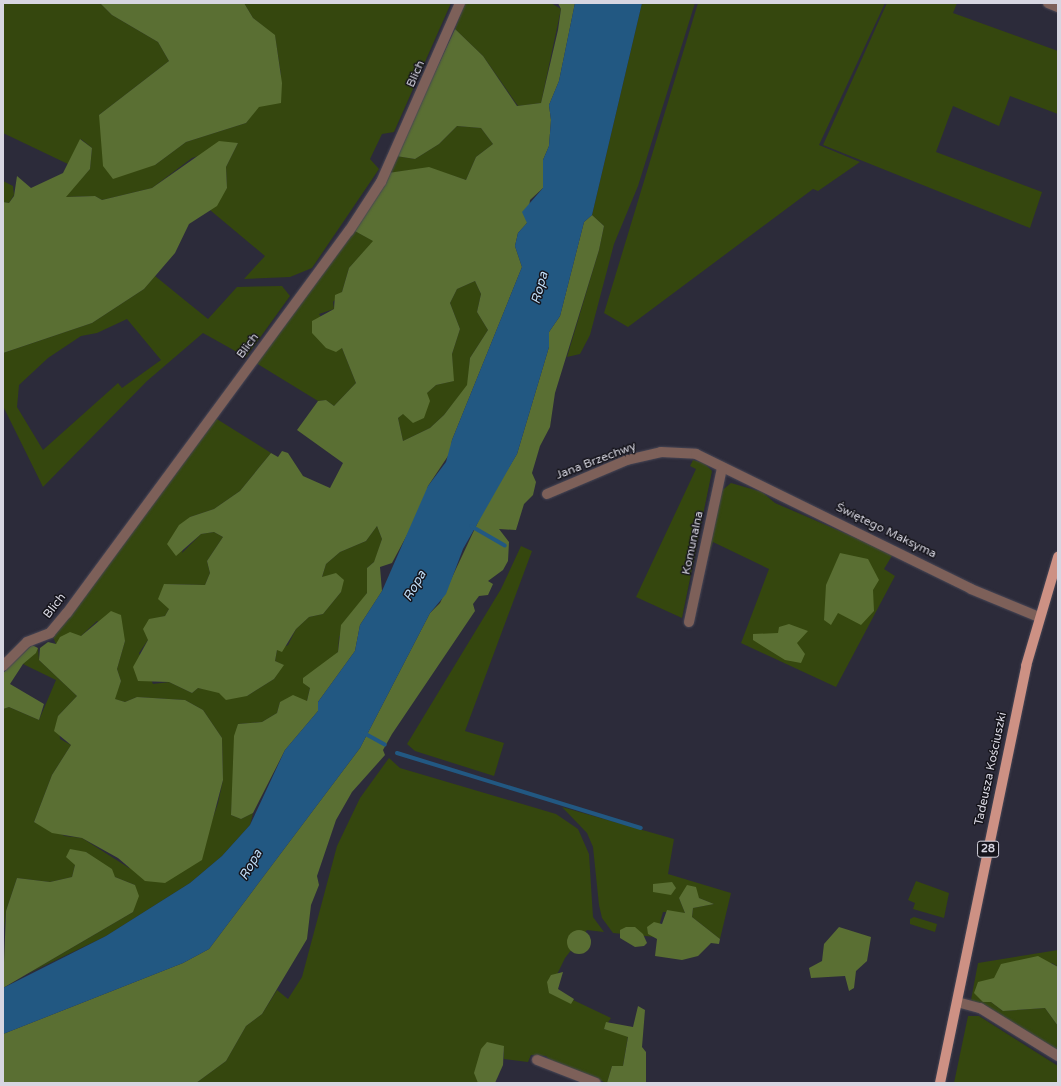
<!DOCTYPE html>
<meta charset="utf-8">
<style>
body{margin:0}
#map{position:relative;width:1061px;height:1086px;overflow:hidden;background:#2c2b3a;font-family:"Varela Round",sans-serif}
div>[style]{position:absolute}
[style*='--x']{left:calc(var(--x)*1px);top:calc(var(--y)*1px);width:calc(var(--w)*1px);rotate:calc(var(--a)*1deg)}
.green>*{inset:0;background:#35470e}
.forest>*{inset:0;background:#5a6f33}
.round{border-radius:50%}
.water>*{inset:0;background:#225882}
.stream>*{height:4px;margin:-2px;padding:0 2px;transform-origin:2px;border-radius:2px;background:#225882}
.roads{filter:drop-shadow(0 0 1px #474655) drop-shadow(0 0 1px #474655)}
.minor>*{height:10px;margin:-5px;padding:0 5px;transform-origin:5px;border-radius:5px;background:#7d6059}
.primary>*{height:10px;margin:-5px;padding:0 5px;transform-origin:5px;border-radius:5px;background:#cd9184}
span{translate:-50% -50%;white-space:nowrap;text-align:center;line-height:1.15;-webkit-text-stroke:3px #15141b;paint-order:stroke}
.shield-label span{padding:1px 3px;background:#15141b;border:1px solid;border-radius:3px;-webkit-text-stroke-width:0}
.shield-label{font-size:11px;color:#d7d6e1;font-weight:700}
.street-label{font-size:12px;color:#d7d6e1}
.water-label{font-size:13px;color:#c0def8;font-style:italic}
.frame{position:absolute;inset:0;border:4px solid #d7d6e1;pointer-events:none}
</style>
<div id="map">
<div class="green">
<div style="clip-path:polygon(3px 3px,100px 3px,112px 15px,158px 42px,169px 61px,99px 115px,155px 165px,186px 142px,246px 123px,281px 75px,275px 36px,253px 18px,244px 3px,451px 3px,394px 132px,382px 134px,370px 159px,379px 169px,312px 268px,290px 277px,244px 279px,265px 256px,210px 210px,227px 188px,226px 167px,238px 143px,192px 158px,152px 188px,102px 200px,95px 196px,65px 197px,90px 169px,92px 148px,81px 139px,70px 165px,3px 133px)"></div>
<div style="clip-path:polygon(465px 3px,551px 3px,561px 9px,541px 103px,518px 106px,483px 56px,455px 29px)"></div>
<div style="clip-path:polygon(642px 3px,695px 3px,638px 186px,614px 244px,590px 335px,580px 354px,567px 357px,599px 250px,604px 226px,592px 215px)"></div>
<div style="clip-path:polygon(698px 3px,885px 3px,819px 145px,860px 162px,818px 191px,813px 189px,628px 327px,604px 313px)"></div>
<div style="clip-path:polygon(887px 3px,957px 3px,953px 13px,1058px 51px,1058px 114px,1010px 96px,999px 126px,953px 106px,936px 152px,1042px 192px,1030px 228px,823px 145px)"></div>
<div style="clip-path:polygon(457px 126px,481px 128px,493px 144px,476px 157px,466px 180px,429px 168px,388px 173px,396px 156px,415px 159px,439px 144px)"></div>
<div style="clip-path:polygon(3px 181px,13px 186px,14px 195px,9px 203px,3px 202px)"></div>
<div style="clip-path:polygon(353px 230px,374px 241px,349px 268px,342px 292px,333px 302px,334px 309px,319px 314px,342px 348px,356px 383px,334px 406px,326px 400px,318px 401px,256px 363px)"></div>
<div style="clip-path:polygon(evenodd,155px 276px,208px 319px,237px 287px,282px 286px,290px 296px,246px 357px,203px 333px,147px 381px,43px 487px,3px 406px,3px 353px,92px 323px,144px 289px,155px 276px,127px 319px,161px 360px,122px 388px,118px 383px,43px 450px,17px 407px,19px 385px,48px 358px,81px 336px,97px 333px,127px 319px)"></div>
<div style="clip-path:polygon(475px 281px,481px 294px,477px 312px,488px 330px,470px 358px,468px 385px,444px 415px,430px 428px,403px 441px,398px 418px,436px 385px,453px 381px,452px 354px,460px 329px,450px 303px,457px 289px)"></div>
<div style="clip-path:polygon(212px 416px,271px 453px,240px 491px,214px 509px,190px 517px,182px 553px,201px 534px,214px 532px,223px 537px,207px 561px,210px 573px,205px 585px,164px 584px,169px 609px,165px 616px,149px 620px,148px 640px,139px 653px,153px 684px,169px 682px,192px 693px,198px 688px,247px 696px,274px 679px,283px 665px,275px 661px,277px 650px,288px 645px,296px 629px,309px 617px,323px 614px,341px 592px,322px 577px,326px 564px,340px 552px,366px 541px,377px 526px,382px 539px,375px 561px,367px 568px,367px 593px,339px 637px,338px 652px,305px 684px,310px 688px,307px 701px,280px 702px,277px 713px,262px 722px,238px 724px,231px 815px,241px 819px,253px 813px,250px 825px,222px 856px,190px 883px,106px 936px,27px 974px,133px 912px,135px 885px,115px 877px,86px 852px,75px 865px,72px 877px,50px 882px,17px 878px,6px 911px,3px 939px,3px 709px,9px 707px,39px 720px,56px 680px,23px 664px,38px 648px,39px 660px,77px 696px,58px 716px,60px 739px,71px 745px,52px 775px,34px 822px,65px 836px,82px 838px,129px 868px,208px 832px,218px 803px,223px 780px,222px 738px,203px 710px,185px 700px,137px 697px,125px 702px,114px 699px,121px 681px,117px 669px,125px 641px,97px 621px,81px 636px,56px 644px,52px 635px)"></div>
<div style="clip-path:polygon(693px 460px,704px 463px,712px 471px,682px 618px,636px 597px,696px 469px,690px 466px)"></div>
<div style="clip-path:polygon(731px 483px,762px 492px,775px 503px,893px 554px,884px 569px,895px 576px,836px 687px,741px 643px,769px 569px,713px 542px,707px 560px,719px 493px)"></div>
<div style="clip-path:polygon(521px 546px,532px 551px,465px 731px,504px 743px,494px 776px,415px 751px,407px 744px,501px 589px)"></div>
<div style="clip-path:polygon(389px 758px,400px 768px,556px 814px,578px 829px,589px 854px,593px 917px,604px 932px,587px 930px,565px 958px,550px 989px,611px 1018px,604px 1029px,628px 1036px,623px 1066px,612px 1066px,607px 1083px,552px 1062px,546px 1056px,531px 1055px,528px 1062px,504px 1059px,504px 1046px,478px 1083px,196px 1083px,226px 1061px,246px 1026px,262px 1014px,277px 990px,288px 999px,302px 977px,337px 846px,360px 798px)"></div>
<div style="clip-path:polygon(562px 807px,674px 839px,668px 874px,731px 893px,720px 939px,692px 917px,693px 908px,714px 904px,699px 898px,679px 898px,685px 913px,663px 912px,656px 937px,613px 933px,602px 918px,599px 905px,593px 847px,587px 833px)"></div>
<div style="clip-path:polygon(916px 881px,949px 893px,944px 918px,913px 909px,915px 903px,908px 900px)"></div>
<div style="clip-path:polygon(914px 917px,937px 924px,935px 932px,910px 924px,910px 919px)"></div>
<div style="clip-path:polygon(1058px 950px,1058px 967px,1052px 963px,991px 1002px,1003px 1011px,1045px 1008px,1058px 1026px,1058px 1053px,971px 1000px,978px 963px)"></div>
<div style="clip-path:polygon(968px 1016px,979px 1016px,1058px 1066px,1058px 1083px,954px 1083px)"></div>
</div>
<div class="forest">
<div style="clip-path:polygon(100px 3px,244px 3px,253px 18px,275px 35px,282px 83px,281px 103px,259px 107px,246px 123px,186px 142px,155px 165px,113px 179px,103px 166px,99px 115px,169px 61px,158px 42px,112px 15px)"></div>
<div style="clip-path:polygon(evenodd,558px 3px,575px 3px,559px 81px,549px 105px,551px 120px,549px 146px,543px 160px,543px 188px,530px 200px,527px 223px,518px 233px,515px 246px,522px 267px,452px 440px,450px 453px,428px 486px,423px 505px,392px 563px,380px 567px,382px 591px,360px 625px,355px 651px,318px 702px,318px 711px,285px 750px,253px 813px,241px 819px,231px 815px,234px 736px,238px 724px,262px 722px,277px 713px,280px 702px,293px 695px,307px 701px,310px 688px,303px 683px,303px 678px,338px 652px,341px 625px,367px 593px,367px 568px,374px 562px,382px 539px,377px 526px,366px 541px,340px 552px,326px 564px,322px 577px,336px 573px,344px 580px,341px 592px,323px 614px,309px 617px,296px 629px,282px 652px,277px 650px,275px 661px,284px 665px,274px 679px,247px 696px,226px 700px,219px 693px,198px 688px,192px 693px,169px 682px,138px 681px,133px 667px,148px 640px,143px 629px,149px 619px,165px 616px,169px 609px,158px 599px,164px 584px,205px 585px,210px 573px,207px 561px,223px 537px,214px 532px,201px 534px,176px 556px,167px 544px,179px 525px,190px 517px,214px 509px,240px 491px,271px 453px,278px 457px,282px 451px,288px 453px,303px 476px,330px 488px,343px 463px,297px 430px,318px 401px,326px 400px,334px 406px,356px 383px,342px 348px,336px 352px,326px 348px,312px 333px,312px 321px,334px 309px,335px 295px,342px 292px,349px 268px,373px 241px,353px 230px,388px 173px,429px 167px,466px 180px,476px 157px,493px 144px,481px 128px,457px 126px,439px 144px,415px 159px,396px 156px,455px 29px,483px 56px,517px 106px,541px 103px,558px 30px,561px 9px,558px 3px,475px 281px,481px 294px,477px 312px,488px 330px,470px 358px,467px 385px,444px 415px,430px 428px,403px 441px,398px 418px,403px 414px,413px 423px,424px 418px,430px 401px,427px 393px,436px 385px,454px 381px,452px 354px,460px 329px,450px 303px,457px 289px,475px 281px)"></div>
<div style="clip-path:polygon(80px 139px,92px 148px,90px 169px,66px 197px,95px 196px,102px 200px,152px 188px,219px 141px,238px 143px,226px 167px,227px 188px,217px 206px,189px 224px,175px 253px,144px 289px,92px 323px,3px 353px,3px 202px,9px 203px,14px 196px,17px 176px,31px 188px,63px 173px)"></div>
<div style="clip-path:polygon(592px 215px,604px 226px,599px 250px,555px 393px,550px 427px,540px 446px,532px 473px,536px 482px,533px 495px,524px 504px,516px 530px,499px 529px,509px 542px,508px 561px,503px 570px,488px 581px,493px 584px,488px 595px,479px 596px,473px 604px,475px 611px,392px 734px,383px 750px,385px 755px,352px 792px,336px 820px,317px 876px,319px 885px,311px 905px,307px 939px,262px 1014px,246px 1026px,226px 1061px,196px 1083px,3px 1083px,3px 1034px,183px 963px,209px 949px,360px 748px,430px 613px,440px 603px,485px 507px,517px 454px,549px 347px,549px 332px,560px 316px,584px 222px)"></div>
<div style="clip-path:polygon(840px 553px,868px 559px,879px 580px,873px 590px,874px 611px,861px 625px,838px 613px,831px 625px,824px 620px,826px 585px)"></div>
<div style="clip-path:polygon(111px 611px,121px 615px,125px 641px,117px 669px,121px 681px,115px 699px,125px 702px,137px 697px,185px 700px,203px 710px,222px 738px,223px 780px,202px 860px,165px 883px,145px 881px,118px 858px,82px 838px,52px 833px,34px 822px,52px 775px,71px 745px,54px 731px,58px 716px,77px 696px,39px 660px,40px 648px,48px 642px,56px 644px,60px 637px,70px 632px,81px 636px)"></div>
<div style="clip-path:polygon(789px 624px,808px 631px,797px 643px,805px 654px,801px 663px,785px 660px,753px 640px,753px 634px,778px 633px,779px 627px)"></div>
<div style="clip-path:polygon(32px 645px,38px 648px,36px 653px,23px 664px,10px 684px,44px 704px,39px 720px,9px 707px,3px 709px,3px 673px)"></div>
<div style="clip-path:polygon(70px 849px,86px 852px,112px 869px,115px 877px,135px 885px,139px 896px,133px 912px,3px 988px,6px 911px,17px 878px,50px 882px,72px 877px,75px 865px,66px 857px)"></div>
<div style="clip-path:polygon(672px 882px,676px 888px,671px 895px,653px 892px,653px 884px)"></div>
<div style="clip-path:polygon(687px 885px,696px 887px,699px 898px,714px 904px,693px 908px,692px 917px,720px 939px,719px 944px,711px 943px,698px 956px,682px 960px,655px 956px,657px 939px,648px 934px,647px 927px,654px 922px,662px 924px,667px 910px,685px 913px,679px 898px)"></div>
<div style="clip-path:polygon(626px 927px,635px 927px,643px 934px,647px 943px,644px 946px,635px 947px,620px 938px,620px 930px)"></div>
<div style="clip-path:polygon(839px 927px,871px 937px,867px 961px,856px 971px,854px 988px,849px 991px,845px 976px,811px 978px,809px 968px,822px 961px,824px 944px)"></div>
<div class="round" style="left:567px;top:930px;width:24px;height:24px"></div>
<div style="clip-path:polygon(1038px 956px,1058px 967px,1058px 1026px,1045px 1008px,1003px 1011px,991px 1002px,983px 1002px,974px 993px,978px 982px,994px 978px,1001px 964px)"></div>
<div style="clip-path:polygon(563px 972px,558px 989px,574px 999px,571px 1004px,549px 993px,547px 982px,551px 975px)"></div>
<div style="clip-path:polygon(638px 1006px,645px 1010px,642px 1047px,646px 1052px,646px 1082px,607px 1083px,612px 1066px,623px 1066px,628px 1037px,604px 1029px,606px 1022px,633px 1027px)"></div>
<div style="clip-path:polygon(487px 1042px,504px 1046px,503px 1065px,495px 1083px,478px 1083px,474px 1073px,481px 1049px)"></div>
</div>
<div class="water">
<div style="clip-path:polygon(575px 3px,642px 3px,592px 215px,584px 222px,560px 316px,549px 332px,549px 347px,517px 454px,463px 549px,446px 594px,430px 613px,360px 748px,209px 949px,183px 963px,3px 1034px,3px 988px,106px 936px,190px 883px,222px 856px,250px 825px,285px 750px,318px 711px,318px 702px,355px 651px,360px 625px,382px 591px,428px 486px,446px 462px,452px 440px,522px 267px,515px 246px,518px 233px,527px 223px,522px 212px,543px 188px,543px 160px,549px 146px,551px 120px,549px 105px,559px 81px)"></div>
</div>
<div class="stream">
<div style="--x:471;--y:526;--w:39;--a:30"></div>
<div style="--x:362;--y:732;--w:26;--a:29"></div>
<div style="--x:397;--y:753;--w:255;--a:17.1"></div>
</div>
<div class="roads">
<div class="minor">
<div style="--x:1048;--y:3;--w:11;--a:22"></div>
<div style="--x:547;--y:494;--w:87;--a:-23"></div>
<div style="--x:627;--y:460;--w:35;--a:-13"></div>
<div style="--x:661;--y:452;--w:35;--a:3"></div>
<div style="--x:696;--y:454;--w:306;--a:26.1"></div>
<div style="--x:971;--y:589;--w:74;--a:22.4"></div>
<div style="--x:689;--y:622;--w:157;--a:-77.9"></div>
<div style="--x:3;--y:666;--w:34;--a:-45"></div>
<div style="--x:27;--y:642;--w:25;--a:-21"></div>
<div style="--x:50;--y:633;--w:26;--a:-50"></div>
<div style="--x:67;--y:613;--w:475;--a:-53.6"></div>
<div style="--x:349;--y:231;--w:59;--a:-56.9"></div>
<div style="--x:381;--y:182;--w:196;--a:-66.2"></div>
<div style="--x:957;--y:1002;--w:24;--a:15"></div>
<div style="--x:980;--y:1008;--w:92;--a:31.6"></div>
<div style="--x:537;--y:1060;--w:63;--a:21.3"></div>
</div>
<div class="primary">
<div style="--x:940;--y:1083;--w:426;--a:-78.3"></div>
<div style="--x:1026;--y:666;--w:114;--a:-73.6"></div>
</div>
</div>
<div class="shield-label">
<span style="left:988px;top:849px">28</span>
</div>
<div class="street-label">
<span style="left:416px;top:74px;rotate:-66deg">Blich</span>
<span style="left:248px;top:346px;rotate:-53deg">Blich</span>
<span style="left:596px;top:461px;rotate:-21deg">Jana Brzechwy</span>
<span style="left:886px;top:531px;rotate:26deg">Świętego Maksyma</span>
<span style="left:693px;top:543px;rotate:-78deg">Komunalna</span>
<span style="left:55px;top:606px;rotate:-52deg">Blich</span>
<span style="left:991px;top:769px;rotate:-78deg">Tadeusza Kościuszki</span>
</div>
<div class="water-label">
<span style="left:540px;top:288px;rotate:-75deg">Ropa</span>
<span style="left:415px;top:586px;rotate:-60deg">Ropa</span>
<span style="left:251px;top:865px;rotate:-60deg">Ropa</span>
</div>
<div class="frame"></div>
</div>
